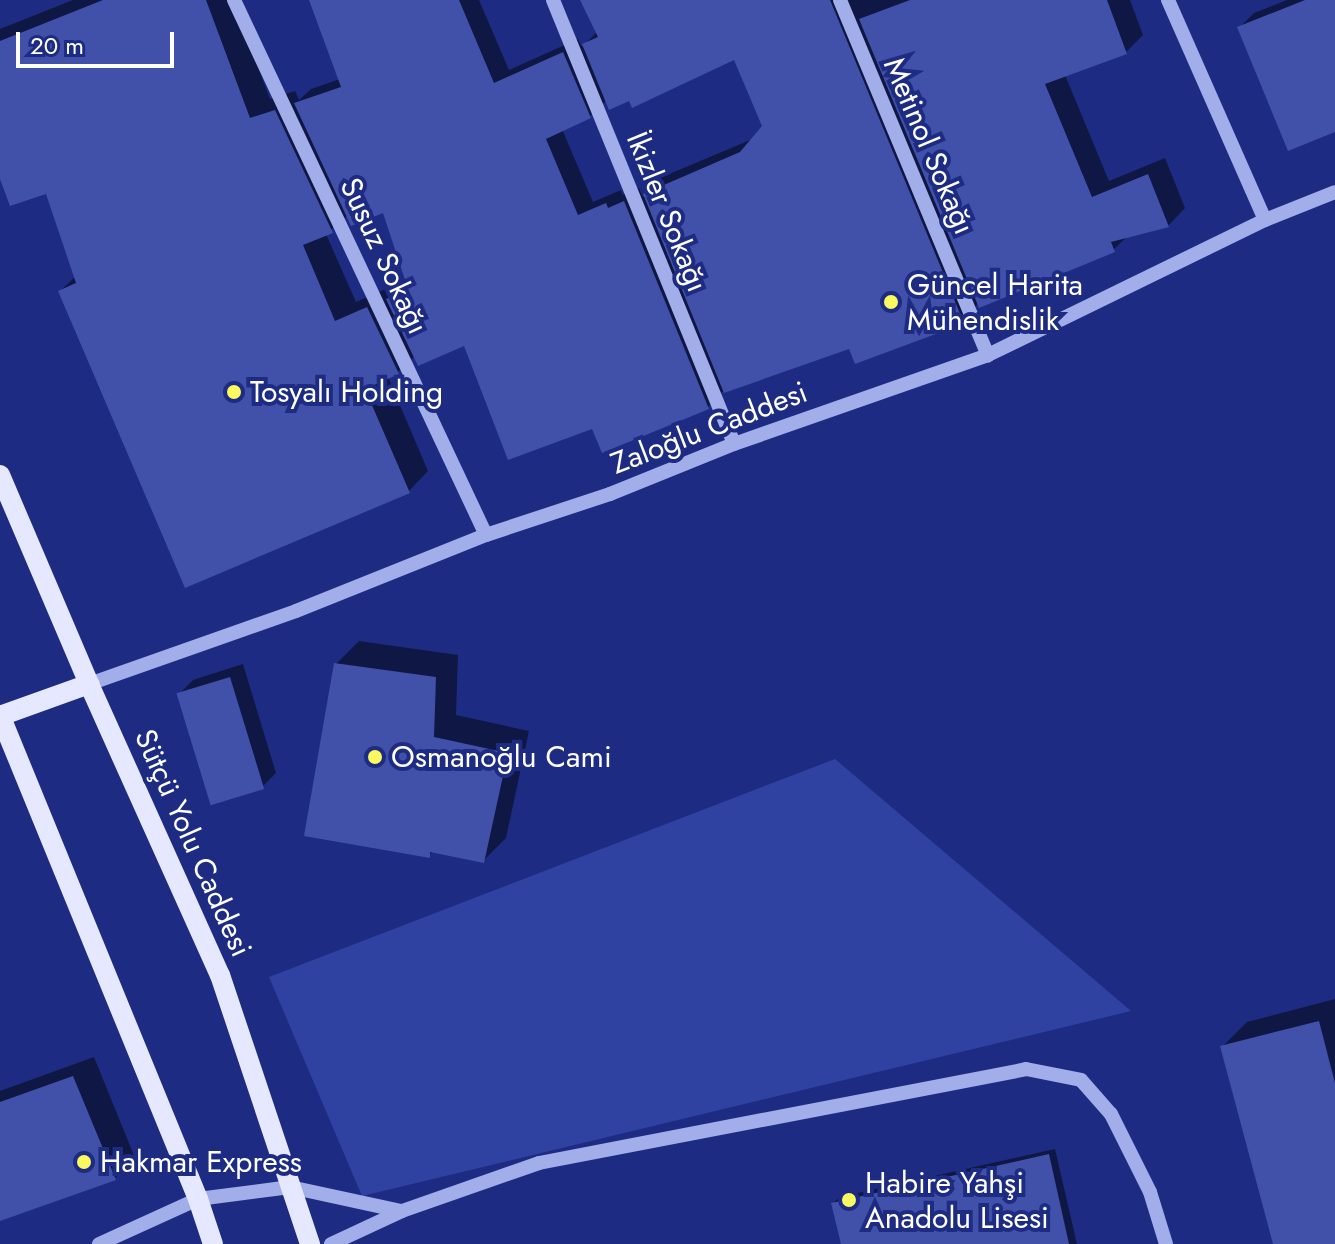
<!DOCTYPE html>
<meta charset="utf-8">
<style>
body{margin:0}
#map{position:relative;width:1335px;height:1244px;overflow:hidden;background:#1d2c82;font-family:Jost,sans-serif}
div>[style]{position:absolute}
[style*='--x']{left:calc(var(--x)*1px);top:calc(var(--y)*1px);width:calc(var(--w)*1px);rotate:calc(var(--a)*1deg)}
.green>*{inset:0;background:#3042a1}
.shadow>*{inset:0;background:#0007}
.building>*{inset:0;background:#4151aa;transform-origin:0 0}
.minor>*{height:14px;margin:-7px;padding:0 7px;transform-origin:7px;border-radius:7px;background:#a2aeea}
.major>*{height:20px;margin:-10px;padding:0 10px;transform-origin:10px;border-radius:10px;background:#e5e8fe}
.dots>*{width:22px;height:22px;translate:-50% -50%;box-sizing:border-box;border:4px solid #1d2c82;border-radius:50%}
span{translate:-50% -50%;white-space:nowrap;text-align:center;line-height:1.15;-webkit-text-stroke:8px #1d2c82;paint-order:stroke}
.street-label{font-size:30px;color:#fff}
.poi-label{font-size:30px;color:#fff}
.left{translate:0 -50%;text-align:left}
.scale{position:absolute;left:16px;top:32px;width:158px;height:36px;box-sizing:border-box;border:4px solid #fff;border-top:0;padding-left:10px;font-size:24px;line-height:28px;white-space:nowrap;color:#fff;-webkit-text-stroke:6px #1d2c82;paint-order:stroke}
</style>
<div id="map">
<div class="green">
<div style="clip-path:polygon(835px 759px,1131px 1011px,362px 1196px,269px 977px)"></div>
</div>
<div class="shadow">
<div style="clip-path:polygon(evenodd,73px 0,233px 0,270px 99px,295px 91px,299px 100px,311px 89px,340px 79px,310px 0,479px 0,509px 70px,578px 39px,582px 47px,598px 31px,585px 0,1130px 0,1143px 35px,1126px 52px,1065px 75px,1109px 181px,1165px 158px,1185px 208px,1168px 226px,1128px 236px,1113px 250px,979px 303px,959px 323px,850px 346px,722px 392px,708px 407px,593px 426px,465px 344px,415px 356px,398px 372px,388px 377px,428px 471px,409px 491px,60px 291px,76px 276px,47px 191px,0 173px,0 29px,73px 0,735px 58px,764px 126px,755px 138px,662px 177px,643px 197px,639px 188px,623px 195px,621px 190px,593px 202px,562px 129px,589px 117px,607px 100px,630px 99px,735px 58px,73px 0,385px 210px,408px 283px,391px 296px,388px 288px,356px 302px,326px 234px,348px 215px,385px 210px)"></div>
<div style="clip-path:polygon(1287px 0,1335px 0,1335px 130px,1240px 27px,1254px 13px)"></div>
<div style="clip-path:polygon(359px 641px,458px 655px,456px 715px,529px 731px,506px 838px,483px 861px,434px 850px,429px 855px,336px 664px)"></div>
<div style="clip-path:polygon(243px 664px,276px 773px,262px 787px,179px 694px,193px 680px)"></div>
<div style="clip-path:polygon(1335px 999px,1335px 1244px,1275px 1244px,1222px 1047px,1247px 1022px)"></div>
<div style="clip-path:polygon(94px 1057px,135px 1158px,115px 1178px,0 1219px,0 1091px)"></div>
<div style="clip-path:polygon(1055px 1149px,1077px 1244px,843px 1244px,833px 1203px,840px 1197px)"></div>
</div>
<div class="building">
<div style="clip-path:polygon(103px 0,206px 0,250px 118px,275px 110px,333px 233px,303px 245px,335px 321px,367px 307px,399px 374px,365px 389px,410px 493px,185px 588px,58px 291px,76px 283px,46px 194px,10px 206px,0 179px,0 41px)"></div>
<div style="clip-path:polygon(309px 0,459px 0,494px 83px,563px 52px,591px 118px,546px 139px,578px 215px,606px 203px,608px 208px,624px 201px,709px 409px,602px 453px,592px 429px,508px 460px,464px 346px,418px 366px,386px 299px,408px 289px,383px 213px,351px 226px,294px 103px,341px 87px)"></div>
<div style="clip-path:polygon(580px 0,830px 0,961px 316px,957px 317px,960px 325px,855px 364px,849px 349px,724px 393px,643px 194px,740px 152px,762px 126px,734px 60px,632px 108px,629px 101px,609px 110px,582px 44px,598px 37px)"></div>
<div style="clip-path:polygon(910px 0,1107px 0,1127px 54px,1045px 84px,1092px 197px,1148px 174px,1169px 227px,1111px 242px,1115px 252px,979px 308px,859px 19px)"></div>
<div style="clip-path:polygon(1305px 0,1335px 0,1335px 132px,1288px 151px,1237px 27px)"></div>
<div style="clip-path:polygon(334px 663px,436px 677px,434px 737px,508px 753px,484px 863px,430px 852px,430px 858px,304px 836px)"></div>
<div style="left:230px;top:677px;width:117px;height:56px;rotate:73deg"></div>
<div style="clip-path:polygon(1319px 1021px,1335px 1083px,1335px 1244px,1273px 1244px,1220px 1046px)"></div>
<div style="clip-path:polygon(73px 1076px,116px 1180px,0 1221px,0 1102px)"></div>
<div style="clip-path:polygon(1049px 1154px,1069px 1244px,841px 1244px,831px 1203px)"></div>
</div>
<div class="minor">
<div style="--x:234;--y:0;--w:591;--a:64.78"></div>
<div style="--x:553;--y:0;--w:479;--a:67.8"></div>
<div style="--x:840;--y:0;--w:385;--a:67.4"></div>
<div style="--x:1168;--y:0;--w:240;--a:66.2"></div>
<div style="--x:89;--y:684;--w:219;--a:-19.4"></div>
<div style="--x:296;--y:611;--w:205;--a:-21.8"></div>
<div style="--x:486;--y:535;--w:131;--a:-18.3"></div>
<div style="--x:610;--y:494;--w:134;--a:-22"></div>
<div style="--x:734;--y:444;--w:269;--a:-19.3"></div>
<div style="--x:988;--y:355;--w:308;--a:-26"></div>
<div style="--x:1265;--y:220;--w:75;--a:-21.8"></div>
<div style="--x:99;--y:1244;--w:109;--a:-24.4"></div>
<div style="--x:198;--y:1199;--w:93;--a:-7.4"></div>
<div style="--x:290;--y:1187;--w:114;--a:12.2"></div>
<div style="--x:331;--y:1244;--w:78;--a:-24.9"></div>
<div style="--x:402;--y:1211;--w:145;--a:-19.3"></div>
<div style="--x:539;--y:1163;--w:496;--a:-10.9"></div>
<div style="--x:1026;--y:1069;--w:56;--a:11.3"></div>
<div style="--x:1081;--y:1080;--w:45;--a:48.6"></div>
<div style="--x:1111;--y:1114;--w:87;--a:63.4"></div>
<div style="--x:1150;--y:1192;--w:54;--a:72.9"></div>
</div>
<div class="major">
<div style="--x:0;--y:475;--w:227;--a:66.9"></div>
<div style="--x:89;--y:684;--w:319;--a:65.8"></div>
<div style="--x:220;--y:975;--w:284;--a:71.5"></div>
<div style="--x:0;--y:715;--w:523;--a:67.75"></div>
<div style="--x:198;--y:1199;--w:47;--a:71.6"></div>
<div style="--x:0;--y:716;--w:95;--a:-19.8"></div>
</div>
<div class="dots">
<div style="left:891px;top:302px;background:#faf960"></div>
<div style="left:234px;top:392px;background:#faf960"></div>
<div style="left:375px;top:757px;background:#faf960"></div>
<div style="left:84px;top:1162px;background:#faf960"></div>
<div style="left:849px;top:1200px;background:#faf960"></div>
</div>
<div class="street-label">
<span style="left:929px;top:146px;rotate:67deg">Metinol Sokağı</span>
<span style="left:667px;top:212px;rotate:68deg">İkizler Sokağı</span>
<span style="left:384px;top:256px;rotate:65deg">Susuz Sokağı</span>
<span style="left:709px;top:428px;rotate:-21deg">Zaloğlu Caddesi</span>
<span style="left:193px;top:843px;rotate:66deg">Sütçü Yolu Caddesi</span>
</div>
<div class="poi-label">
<span class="left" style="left:907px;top:302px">Güncel Harita<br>Mühendislik</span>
<span class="left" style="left:250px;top:392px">Tosyalı Holding</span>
<span class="left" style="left:391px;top:757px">Osmanoğlu Cami</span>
<span class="left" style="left:100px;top:1162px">Hakmar Express</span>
<span class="left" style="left:865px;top:1200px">Habire Yahşi<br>Anadolu Lisesi</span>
</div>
<div class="scale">20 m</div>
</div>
